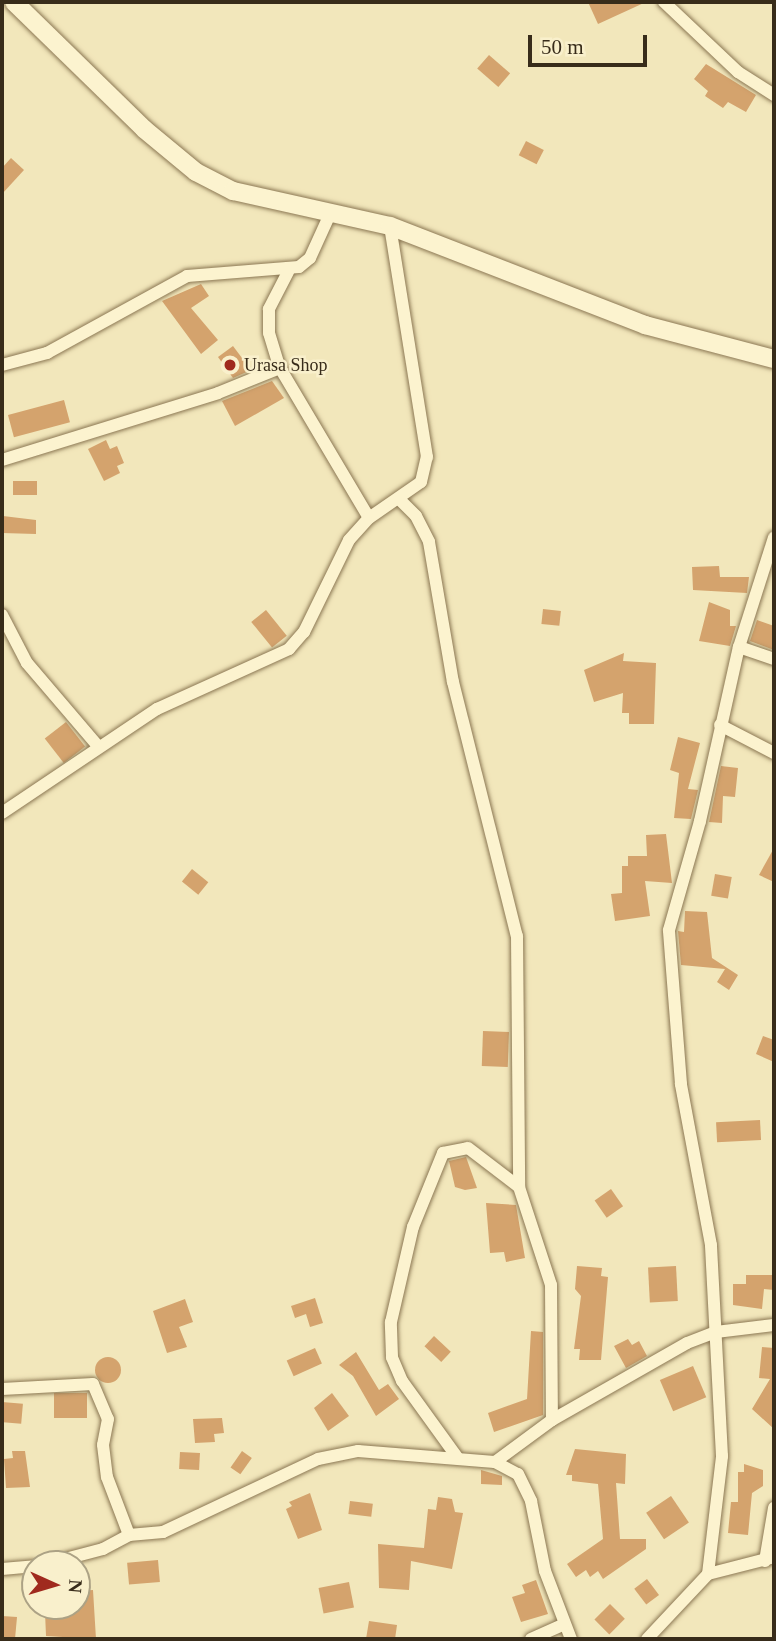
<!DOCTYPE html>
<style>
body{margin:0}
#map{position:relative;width:776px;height:1641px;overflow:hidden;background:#f2e7bb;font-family:"Times New Roman",serif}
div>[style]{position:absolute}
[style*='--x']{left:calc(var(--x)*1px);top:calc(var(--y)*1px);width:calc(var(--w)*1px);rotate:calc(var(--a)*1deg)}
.building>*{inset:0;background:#d4a36d;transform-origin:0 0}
.round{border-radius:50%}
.roads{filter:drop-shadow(0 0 2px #8b7753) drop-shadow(0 0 2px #8b7753)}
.street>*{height:12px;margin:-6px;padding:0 6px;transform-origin:6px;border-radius:6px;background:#fcf3cf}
.secondary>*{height:18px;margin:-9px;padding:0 9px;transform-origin:9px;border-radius:9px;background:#fcf3cf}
.dots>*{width:19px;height:19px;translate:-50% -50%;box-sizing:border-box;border:4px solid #f9f0cc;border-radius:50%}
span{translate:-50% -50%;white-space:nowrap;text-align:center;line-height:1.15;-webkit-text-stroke:5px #f9f0cc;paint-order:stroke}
.poi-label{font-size:18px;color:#382c1a}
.left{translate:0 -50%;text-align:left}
.frame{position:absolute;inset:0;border:4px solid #382c1a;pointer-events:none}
.north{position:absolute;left:21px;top:1550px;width:70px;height:70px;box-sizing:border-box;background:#f9f0cc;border:2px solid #aca285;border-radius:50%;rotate:94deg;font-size:19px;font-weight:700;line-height:28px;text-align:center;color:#382c1a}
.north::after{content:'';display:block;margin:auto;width:24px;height:32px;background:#a02a1e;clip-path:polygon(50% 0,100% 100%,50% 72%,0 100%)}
.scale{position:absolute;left:528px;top:35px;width:119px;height:32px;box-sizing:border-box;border:4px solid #382c1a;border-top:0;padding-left:9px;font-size:21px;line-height:24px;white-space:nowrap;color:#382c1a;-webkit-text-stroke:5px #f9f0cc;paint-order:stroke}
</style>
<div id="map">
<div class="building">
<div style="clip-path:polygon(588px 2px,646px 2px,598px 24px)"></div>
<div style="left:489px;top:55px;width:28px;height:18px;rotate:41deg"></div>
<div style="clip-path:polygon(706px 64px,756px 95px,746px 112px,728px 102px,723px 108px,705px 96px,708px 91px,694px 79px)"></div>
<div style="left:526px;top:141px;width:20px;height:16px;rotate:27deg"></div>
<div style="clip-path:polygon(11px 158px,24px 170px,2px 194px,2px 168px)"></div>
<div style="clip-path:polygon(201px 284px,209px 296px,191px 308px,218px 340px,201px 354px,162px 301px)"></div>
<div style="clip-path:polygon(233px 346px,251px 370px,233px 378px,218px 357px)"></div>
<div style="clip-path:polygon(272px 381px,284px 398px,235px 426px,222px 401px)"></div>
<div style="left:64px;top:400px;width:23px;height:58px;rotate:75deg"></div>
<div style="clip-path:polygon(106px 440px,110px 449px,117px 446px,124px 463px,117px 466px,120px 473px,104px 481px,88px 449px)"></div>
<div style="left:13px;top:481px;width:24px;height:14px"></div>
<div style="clip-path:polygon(3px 516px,36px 520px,36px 534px,2px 533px)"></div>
<div style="clip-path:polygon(719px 566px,720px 577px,749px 577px,747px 593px,693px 590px,692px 567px)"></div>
<div style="clip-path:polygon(709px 602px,730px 610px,730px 626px,736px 626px,730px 646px,699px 641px)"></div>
<div style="left:543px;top:609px;width:18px;height:15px;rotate:6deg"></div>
<div style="left:266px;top:610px;width:33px;height:19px;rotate:51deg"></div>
<div style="clip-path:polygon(757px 620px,774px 626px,774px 650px,750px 641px)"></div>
<div style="clip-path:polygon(624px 653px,623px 661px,656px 663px,654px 724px,629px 724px,629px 713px,622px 713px,623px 693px,594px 702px,584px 670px)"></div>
<div style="left:66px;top:722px;width:31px;height:27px;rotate:52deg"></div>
<div style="clip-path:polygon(678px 737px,700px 743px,688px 789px,698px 790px,691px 819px,674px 818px,679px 773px,670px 770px)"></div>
<div style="clip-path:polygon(721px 766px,738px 768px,735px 797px,723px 796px,722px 823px,709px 822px)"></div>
<div style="clip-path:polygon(666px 834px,672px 883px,645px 881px,650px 916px,615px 921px,611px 894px,622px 893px,622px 866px,628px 866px,628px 856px,647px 856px,646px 835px)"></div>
<div style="clip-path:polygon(774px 848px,774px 882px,759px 875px)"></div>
<div style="left:192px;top:869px;width:21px;height:16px;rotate:39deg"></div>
<div style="left:715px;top:874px;width:17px;height:22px;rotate:10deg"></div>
<div style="clip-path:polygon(685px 911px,707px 912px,712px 958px,738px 975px,729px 990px,717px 982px,725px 969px,681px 965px,678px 931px,684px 932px)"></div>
<div style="left:483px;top:1031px;width:26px;height:35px;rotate:2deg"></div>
<div style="clip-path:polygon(763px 1036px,774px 1040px,774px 1062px,756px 1054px)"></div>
<div style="left:760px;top:1120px;width:20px;height:44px;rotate:87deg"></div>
<div style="clip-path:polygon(466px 1157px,477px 1188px,465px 1190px,455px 1187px,449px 1161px)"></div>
<div style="left:611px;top:1189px;width:21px;height:20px;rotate:55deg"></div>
<div style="clip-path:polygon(486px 1203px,516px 1205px,525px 1258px,506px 1262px,504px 1252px,490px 1253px)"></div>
<div style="clip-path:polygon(577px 1266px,602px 1268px,601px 1276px,608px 1277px,601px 1360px,579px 1360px,580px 1349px,574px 1349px,581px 1296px,575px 1289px)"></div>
<div style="left:676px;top:1266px;width:35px;height:28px;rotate:87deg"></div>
<div style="clip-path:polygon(746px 1275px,774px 1275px,774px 1290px,764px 1289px,762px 1309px,733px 1305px,733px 1284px,746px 1284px)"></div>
<div style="clip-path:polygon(315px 1298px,323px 1323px,310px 1327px,306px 1314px,295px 1318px,291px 1306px)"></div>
<div style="clip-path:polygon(185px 1299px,193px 1322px,179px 1327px,187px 1347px,167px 1353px,153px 1311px)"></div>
<div style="clip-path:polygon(531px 1331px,543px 1332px,543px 1415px,494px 1432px,488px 1413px,527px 1399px)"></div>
<div style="left:434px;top:1336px;width:23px;height:14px;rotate:43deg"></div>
<div style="clip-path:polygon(628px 1339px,632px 1345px,639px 1341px,647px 1356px,626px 1368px,614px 1346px)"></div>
<div style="clip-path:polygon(762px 1347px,774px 1348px,774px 1429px,752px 1409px,770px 1379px,759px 1378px)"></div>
<div style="left:315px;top:1348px;width:17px;height:31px;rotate:66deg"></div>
<div style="clip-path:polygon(356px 1352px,379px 1390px,388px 1384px,399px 1399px,376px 1416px,353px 1376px,339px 1365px)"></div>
<div class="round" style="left:95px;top:1357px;width:26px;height:26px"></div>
<div style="left:693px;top:1366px;width:34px;height:36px;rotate:67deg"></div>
<div style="left:87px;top:1393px;width:25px;height:33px;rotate:90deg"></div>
<div style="clip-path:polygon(332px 1393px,349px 1416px,328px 1431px,314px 1408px)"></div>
<div style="left:2px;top:1402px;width:21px;height:20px;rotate:5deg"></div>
<div style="clip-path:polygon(222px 1418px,224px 1433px,214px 1434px,215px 1442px,195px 1443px,193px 1419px)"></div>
<div style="clip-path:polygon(575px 1449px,626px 1454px,625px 1484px,616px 1483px,620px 1539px,646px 1539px,646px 1549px,603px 1579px,598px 1571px,590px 1577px,586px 1570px,576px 1577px,567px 1564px,603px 1539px,598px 1484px,572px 1481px,572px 1475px,566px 1475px)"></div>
<div style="clip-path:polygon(12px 1451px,25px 1451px,30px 1487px,6px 1488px,4px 1459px,13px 1458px)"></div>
<div style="left:242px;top:1451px;width:12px;height:20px;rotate:35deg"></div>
<div style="left:180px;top:1452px;width:20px;height:17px;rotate:3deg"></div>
<div style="clip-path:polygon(744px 1464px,763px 1470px,763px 1486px,752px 1493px,748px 1535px,728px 1533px,731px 1502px,738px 1502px,738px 1472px,744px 1472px)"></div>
<div style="clip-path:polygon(481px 1470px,502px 1476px,502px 1485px,481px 1484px)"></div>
<div style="clip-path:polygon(310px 1493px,322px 1530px,298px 1539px,286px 1509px,292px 1506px,289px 1502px)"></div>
<div style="left:671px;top:1496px;width:32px;height:30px;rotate:56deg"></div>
<div style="clip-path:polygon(438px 1497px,452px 1499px,455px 1512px,463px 1513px,452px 1569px,411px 1561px,409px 1590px,379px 1588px,378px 1544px,424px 1548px,428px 1509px,436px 1510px)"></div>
<div style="left:350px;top:1501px;width:23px;height:13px;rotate:7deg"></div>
<div style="left:158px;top:1560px;width:22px;height:31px;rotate:85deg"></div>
<div style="left:647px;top:1579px;width:20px;height:16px;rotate:53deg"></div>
<div style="clip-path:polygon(536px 1580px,548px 1614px,521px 1622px,512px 1597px,525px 1593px,522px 1585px)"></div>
<div style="left:349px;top:1582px;width:26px;height:31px;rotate:79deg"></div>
<div style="clip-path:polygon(93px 1590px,96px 1639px,46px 1636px,45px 1612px,77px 1611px,77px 1591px)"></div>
<div style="left:610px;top:1604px;width:21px;height:22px;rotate:45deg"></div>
<div style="clip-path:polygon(2px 1616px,17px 1617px,15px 1639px,2px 1639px)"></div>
<div style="clip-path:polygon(369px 1621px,397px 1625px,395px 1639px,366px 1639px)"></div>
</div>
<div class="roads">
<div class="street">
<div style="--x:664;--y:2;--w:102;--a:43.4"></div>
<div style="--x:738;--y:72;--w:43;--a:32.6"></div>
<div style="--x:288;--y:272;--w:42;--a:117.2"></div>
<div style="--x:269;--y:309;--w:24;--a:90"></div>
<div style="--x:269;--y:333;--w:37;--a:73"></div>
<div style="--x:280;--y:368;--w:174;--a:59.3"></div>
<div style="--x:2;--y:365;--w:47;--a:-14.9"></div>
<div style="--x:47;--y:353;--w:160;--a:-28.8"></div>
<div style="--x:187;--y:276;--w:112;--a:-4.6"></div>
<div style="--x:299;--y:267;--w:14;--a:-39"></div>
<div style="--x:310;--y:258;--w:51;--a:-65.5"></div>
<div style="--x:2;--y:460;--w:226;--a:-17.2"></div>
<div style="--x:218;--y:393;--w:67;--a:-22"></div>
<div style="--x:401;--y:501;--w:21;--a:45"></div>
<div style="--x:416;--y:516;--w:29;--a:63"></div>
<div style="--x:429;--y:542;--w:142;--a:80.3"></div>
<div style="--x:453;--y:682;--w:262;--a:75.9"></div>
<div style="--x:517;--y:936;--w:251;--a:89.5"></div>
<div style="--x:519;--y:1187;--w:103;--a:71.9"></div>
<div style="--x:551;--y:1285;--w:135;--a:89.6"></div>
<div style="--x:2;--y:615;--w:54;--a:62.5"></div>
<div style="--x:27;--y:663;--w:109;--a:49.5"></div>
<div style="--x:739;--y:647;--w:37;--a:19"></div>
<div style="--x:720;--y:725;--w:61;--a:27.4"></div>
<div style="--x:2;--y:813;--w:187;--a:-33.9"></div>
<div style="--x:157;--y:709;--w:145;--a:-24.4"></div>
<div style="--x:289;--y:649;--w:23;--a:-49"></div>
<div style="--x:304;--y:632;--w:102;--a:-63.9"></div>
<div style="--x:349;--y:540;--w:30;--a:-48"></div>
<div style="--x:369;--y:518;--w:63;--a:-34.7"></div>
<div style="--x:421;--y:482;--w:26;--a:-77"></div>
<div style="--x:427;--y:457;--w:234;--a:-99.1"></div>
<div style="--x:2;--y:1389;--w:91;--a:-3.1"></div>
<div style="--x:93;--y:1384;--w:38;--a:67"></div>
<div style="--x:108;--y:1419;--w:26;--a:101"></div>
<div style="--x:103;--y:1445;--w:32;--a:83"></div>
<div style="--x:107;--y:1477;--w:62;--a:69.2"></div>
<div style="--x:129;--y:1535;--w:34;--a:-5"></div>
<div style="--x:163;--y:1532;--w:171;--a:-25.2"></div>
<div style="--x:318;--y:1459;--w:41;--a:-11.3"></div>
<div style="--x:358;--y:1451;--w:137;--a:4.6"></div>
<div style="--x:495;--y:1462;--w:26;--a:28"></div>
<div style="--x:518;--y:1474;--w:30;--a:64"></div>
<div style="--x:531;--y:1501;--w:71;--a:78.7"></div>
<div style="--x:545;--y:1571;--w:73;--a:69.1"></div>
<div style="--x:457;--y:1457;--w:94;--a:-125.9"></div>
<div style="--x:402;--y:1381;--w:26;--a:-113"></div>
<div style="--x:392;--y:1357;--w:35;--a:-92"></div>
<div style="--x:391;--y:1322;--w:98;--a:-77"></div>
<div style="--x:413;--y:1227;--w:80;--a:-67.9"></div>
<div style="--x:443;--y:1153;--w:25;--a:-11"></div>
<div style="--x:468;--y:1148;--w:64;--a:37.4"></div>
<div style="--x:495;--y:1462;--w:71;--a:-36.4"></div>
<div style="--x:552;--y:1420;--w:155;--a:-29.7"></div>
<div style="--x:687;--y:1343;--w:31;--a:-21"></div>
<div style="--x:716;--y:1332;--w:58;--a:-6.9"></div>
<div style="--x:765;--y:1561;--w:54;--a:-80.4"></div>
<div style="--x:46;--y:1564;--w:59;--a:-14.7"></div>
<div style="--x:103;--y:1549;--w:30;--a:-28"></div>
<div style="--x:2;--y:1569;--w:33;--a:-5"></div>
<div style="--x:708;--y:1574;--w:68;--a:-14.4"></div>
<div style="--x:531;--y:1639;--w:35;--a:-24"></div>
<div style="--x:647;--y:1639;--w:89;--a:-46.8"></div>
<div style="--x:708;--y:1574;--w:119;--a:-83.2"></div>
<div style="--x:722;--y:1456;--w:211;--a:-93"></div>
<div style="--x:711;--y:1245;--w:164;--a:-100.6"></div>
<div style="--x:681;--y:1084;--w:154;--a:-94.5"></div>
<div style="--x:669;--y:930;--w:113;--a:-74.1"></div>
<div style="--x:700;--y:821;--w:178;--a:-77.4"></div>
<div style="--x:739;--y:647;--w:115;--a:-72.3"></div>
</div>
<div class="secondary">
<div style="--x:14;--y:2;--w:182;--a:44.3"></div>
<div style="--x:144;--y:129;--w:67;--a:39.6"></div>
<div style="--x:196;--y:172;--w:42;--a:27.2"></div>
<div style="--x:233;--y:191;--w:161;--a:12.6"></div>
<div style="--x:390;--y:226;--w:274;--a:21.2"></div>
<div style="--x:645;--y:325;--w:133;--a:14.8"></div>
</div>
</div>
<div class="dots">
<div style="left:230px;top:365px;background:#a02a1e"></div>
</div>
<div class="poi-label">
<span class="left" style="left:244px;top:365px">Urasa Shop</span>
</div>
<div class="frame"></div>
<div class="north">N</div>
<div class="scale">50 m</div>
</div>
